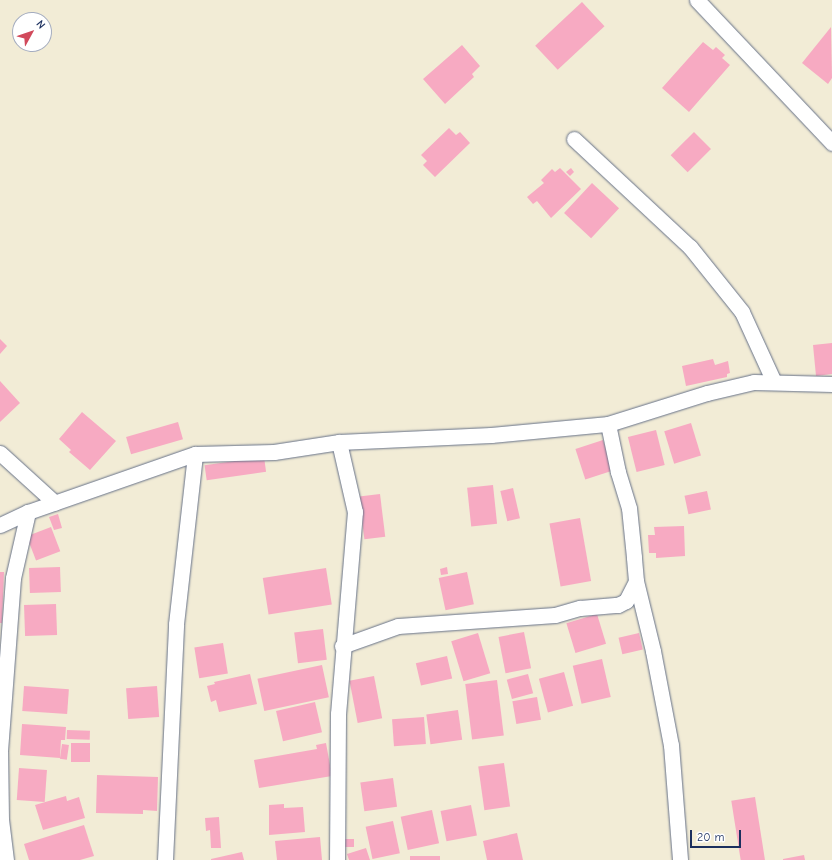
<!DOCTYPE html>
<style>
body{margin:0}
#map{position:relative;width:832px;height:860px;overflow:hidden;background:#f2ecd6;font-family:"Comic Neue",sans-serif}
div>[style]{position:absolute}
[style*='--x']{left:calc(var(--x)*1px);top:calc(var(--y)*1px);width:calc(var(--w)*1px);rotate:calc(var(--a)*1deg)}
.building>*{inset:0;background:#f7aac2;transform-origin:0 0}
.roads{filter:drop-shadow(0 0 1px #667188) drop-shadow(0 0 1px #667188)}
.street>*{height:15px;margin:-7.5px;padding:0 7.5px;transform-origin:7.5px;border-radius:7.5px;background:#fff}
span{translate:-50% -50%;white-space:nowrap;text-align:center;line-height:1.15;-webkit-text-stroke:3.5px #fff;paint-order:stroke}
.north{position:absolute;left:12px;top:12px;width:40px;height:40px;box-sizing:border-box;background:#fff;border:1px solid #a4acbf;border-radius:50%;rotate:50deg;font-size:11px;font-weight:700;line-height:16px;text-align:center;color:#1b2f5e}
.north::after{content:'';display:block;margin:auto;width:14px;height:18px;background:#d1495b;clip-path:polygon(50% 0,100% 100%,50% 72%,0 100%)}
.scale{position:absolute;left:690px;top:830px;width:51px;height:18px;box-sizing:border-box;border:2px solid #1b2f5e;border-top:0;padding-left:5px;font-size:12px;line-height:14px;white-space:nowrap;color:#1b2f5e;-webkit-text-stroke:3px #fff;paint-order:stroke}
</style>
<div id="map">
<div class="building">
<div style="left:582px;top:2px;width:33px;height:64px;rotate:47deg"></div>
<div style="clip-path:polygon(831px 27px,832px 78px,828px 84px,802px 63px)"></div>
<div style="clip-path:polygon(703px 42px,713px 50px,716px 47px,725px 55px,722px 58px,730px 65px,689px 112px,662px 88px)"></div>
<div style="clip-path:polygon(462px 45px,480px 66px,472px 74px,474px 77px,445px 104px,423px 79px)"></div>
<div style="clip-path:polygon(449px 128px,456px 135px,460px 132px,470px 143px,435px 177px,423px 165px,427px 161px,421px 155px)"></div>
<div style="left:694px;top:132px;width:24px;height:33px;rotate:45deg"></div>
<div style="clip-path:polygon(560px 168px,581px 189px,551px 218px,537px 201px,533px 204px,527px 197px,544px 183px,541px 180px,552px 169px,555px 172px)"></div>
<div style="clip-path:polygon(571px 168px,574px 172px,570px 176px,566px 172px)"></div>
<div style="left:592px;top:183px;width:37px;height:41px;rotate:43deg"></div>
<div style="clip-path:polygon(0 339px,7px 346px,0 354px)"></div>
<div style="clip-path:polygon(832px 343px,832px 374px,816px 376px,813px 345px)"></div>
<div style="clip-path:polygon(713px 359px,715px 365px,728px 361px,730px 373px,727px 374px,727px 377px,686px 386px,682px 366px)"></div>
<div style="clip-path:polygon(0 381px,20px 403px,0 422px)"></div>
<div style="clip-path:polygon(82px 412px,116px 441px,90px 470px,69px 452px,71px 450px,59px 439px)"></div>
<div style="left:178px;top:422px;width:18px;height:54px;rotate:74deg"></div>
<div style="left:691px;top:423px;width:34px;height:28px;rotate:73deg"></div>
<div style="left:656px;top:430px;width:36px;height:29px;rotate:76deg"></div>
<div style="left:603px;top:440px;width:32px;height:29px;rotate:72deg"></div>
<div style="left:264px;top:457px;width:15px;height:60px;rotate:82deg"></div>
<div style="left:493px;top:485px;width:39px;height:26px;rotate:84deg"></div>
<div style="left:513px;top:488px;width:31px;height:13px;rotate:77deg"></div>
<div style="left:707px;top:491px;width:19px;height:23px;rotate:78deg"></div>
<div style="left:380px;top:494px;width:43px;height:21px;rotate:83deg"></div>
<div style="clip-path:polygon(58px 514px,62px 528px,54px 530px,49px 517px)"></div>
<div style="left:580px;top:518px;width:64px;height:31px;rotate:80deg"></div>
<div style="clip-path:polygon(684px 526px,685px 556px,656px 558px,656px 553px,649px 553px,648px 535px,655px 535px,654px 527px)"></div>
<div style="left:51px;top:527px;width:26px;height:26px;rotate:69deg"></div>
<div style="left:60px;top:567px;width:25px;height:31px;rotate:88deg"></div>
<div style="clip-path:polygon(447px 567px,448px 574px,441px 575px,440px 569px)"></div>
<div style="left:326px;top:568px;width:37px;height:64px;rotate:81deg"></div>
<div style="clip-path:polygon(0 572px,4px 572px,2px 623px,0 623px)"></div>
<div style="left:467px;top:572px;width:33px;height:29px;rotate:78deg"></div>
<div style="left:56px;top:604px;width:31px;height:32px;rotate:88deg"></div>
<div style="left:597px;top:614px;width:31px;height:32px;rotate:73deg"></div>
<div style="left:323px;top:629px;width:31px;height:29px;rotate:83deg"></div>
<div style="left:524px;top:632px;width:37px;height:26px;rotate:79deg"></div>
<div style="left:478px;top:633px;width:42px;height:28px;rotate:73deg"></div>
<div style="left:639px;top:633px;width:17px;height:21px;rotate:77deg"></div>
<div style="left:223px;top:643px;width:31px;height:29px;rotate:81deg"></div>
<div style="left:447px;top:656px;width:23px;height:32px;rotate:77deg"></div>
<div style="left:602px;top:659px;width:39px;height:30px;rotate:77deg"></div>
<div style="left:322px;top:665px;width:33px;height:66px;rotate:78deg"></div>
<div style="left:564px;top:672px;width:35px;height:26px;rotate:75deg"></div>
<div style="clip-path:polygon(250px 674px,257px 704px,219px 712px,216px 700px,211px 702px,207px 686px,215px 684px,214px 682px)"></div>
<div style="left:528px;top:674px;width:20px;height:22px;rotate:75deg"></div>
<div style="left:374px;top:676px;width:43px;height:25px;rotate:79deg"></div>
<div style="left:497px;top:680px;width:56px;height:32px;rotate:83deg"></div>
<div style="left:24px;top:686px;width:45px;height:25px;rotate:4deg"></div>
<div style="left:157px;top:686px;width:31px;height:31px;rotate:86deg"></div>
<div style="left:537px;top:697px;width:23px;height:25px;rotate:80deg"></div>
<div style="left:315px;top:702px;width:31px;height:40px;rotate:77deg"></div>
<div style="left:458px;top:710px;width:30px;height:32px;rotate:82deg"></div>
<div style="left:424px;top:717px;width:27px;height:32px;rotate:86deg"></div>
<div style="clip-path:polygon(22px 724px,66px 727px,65px 740px,61px 740px,60px 758px,20px 755px)"></div>
<div style="left:67px;top:730px;width:23px;height:9px;rotate:2deg"></div>
<div style="left:71px;top:743px;width:19px;height:19px"></div>
<div style="clip-path:polygon(326px 743px,332px 776px,259px 788px,254px 760px,317px 749px,316px 745px)"></div>
<div style="left:62px;top:744px;width:7px;height:15px;rotate:8deg"></div>
<div style="left:504px;top:763px;width:44px;height:26px;rotate:82deg"></div>
<div style="left:19px;top:768px;width:28px;height:32px;rotate:4deg"></div>
<div style="clip-path:polygon(97px 775px,158px 777px,157px 811px,143px 810px,143px 814px,96px 813px)"></div>
<div style="left:393px;top:778px;width:29px;height:33px;rotate:82deg"></div>
<div style="clip-path:polygon(66px 796px,67px 801px,79px 797px,85px 818px,43px 830px,35px 805px)"></div>
<div style="left:755px;top:797px;width:64px;height:24px;rotate:81deg"></div>
<div style="clip-path:polygon(284px 804px,284px 808px,303px 807px,305px 832px,269px 835px,269px 805px)"></div>
<div style="left:471px;top:805px;width:31px;height:31px;rotate:79deg"></div>
<div style="left:432px;top:810px;width:34px;height:32px;rotate:78deg"></div>
<div style="clip-path:polygon(219px 817px,221px 848px,211px 848px,210px 830px,206px 831px,205px 818px)"></div>
<div style="left:393px;top:821px;width:33px;height:28px;rotate:78deg"></div>
<div style="clip-path:polygon(84px 825px,94px 856px,80px 860px,29px 860px,24px 844px)"></div>
<div style="clip-path:polygon(517px 833px,523px 860px,487px 860px,483px 841px)"></div>
<div style="clip-path:polygon(320px 837px,322px 860px,277px 860px,275px 841px)"></div>
<div style="left:344px;top:839px;width:10px;height:8px"></div>
<div style="clip-path:polygon(366px 848px,370px 860px,349px 860px,347px 854px)"></div>
<div style="clip-path:polygon(242px 852px,244px 860px,211px 860px,211px 859px)"></div>
<div style="clip-path:polygon(804px 855px,805px 860px,783px 860px,783px 859px)"></div>
<div style="left:410px;top:856px;width:30px;height:4px"></div>
</div>
<div class="roads">
<div class="street">
<div style="--x:697;--y:0;--w:197;--a:46.6"></div>
<div style="--x:574;--y:139;--w:158;--a:43"></div>
<div style="--x:690;--y:247;--w:83;--a:51.3"></div>
<div style="--x:742;--y:312;--w:77;--a:65.4"></div>
<div style="--x:0;--y:453;--w:74;--a:42.3"></div>
<div style="--x:0;--y:525;--w:31;--a:-25"></div>
<div style="--x:28;--y:512;--w:177;--a:-19.2"></div>
<div style="--x:195;--y:454;--w:79;--a:-1.5"></div>
<div style="--x:274;--y:452;--w:66;--a:-8.7"></div>
<div style="--x:339;--y:442;--w:152;--a:-2.6"></div>
<div style="--x:491;--y:435;--w:118;--a:-5.4"></div>
<div style="--x:608;--y:424;--w:104;--a:-17.4"></div>
<div style="--x:707;--y:393;--w:48;--a:-13.2"></div>
<div style="--x:754;--y:382;--w:78;--a:1.5"></div>
<div style="--x:636;--y:581;--w:72;--a:76.3"></div>
<div style="--x:653;--y:651;--w:96;--a:79.2"></div>
<div style="--x:671;--y:745;--w:115;--a:85.5"></div>
<div style="--x:342;--y:646;--w:59;--a:-19.7"></div>
<div style="--x:398;--y:626;--w:157;--a:-4"></div>
<div style="--x:555;--y:615;--w:26;--a:-16"></div>
<div style="--x:580;--y:608;--w:38;--a:-5"></div>
<div style="--x:618;--y:605;--w:9;--a:-27"></div>
<div style="--x:626;--y:601;--w:22;--a:-63"></div>
<div style="--x:636;--y:581;--w:24;--a:-95"></div>
<div style="--x:634;--y:557;--w:49;--a:-95.8"></div>
<div style="--x:629;--y:508;--w:38;--a:-107"></div>
<div style="--x:618;--y:472;--w:49;--a:-101.8"></div>
<div style="--x:6;--y:860;--w:41;--a:-97"></div>
<div style="--x:1;--y:819;--w:68;--a:-90.8"></div>
<div style="--x:0;--y:751;--w:173;--a:-85.7"></div>
<div style="--x:13;--y:578;--w:68;--a:-77.2"></div>
<div style="--x:165;--y:860;--w:236;--a:-87.3"></div>
<div style="--x:176;--y:624;--w:171;--a:-83.6"></div>
<div style="--x:337;--y:860;--w:146;--a:-89.6"></div>
<div style="--x:338;--y:714;--w:203;--a:-85.2"></div>
<div style="--x:355;--y:512;--w:72;--a:-102.9"></div>
</div>
</div>
<div class="north">N</div>
<div class="scale">20 m</div>
</div>
